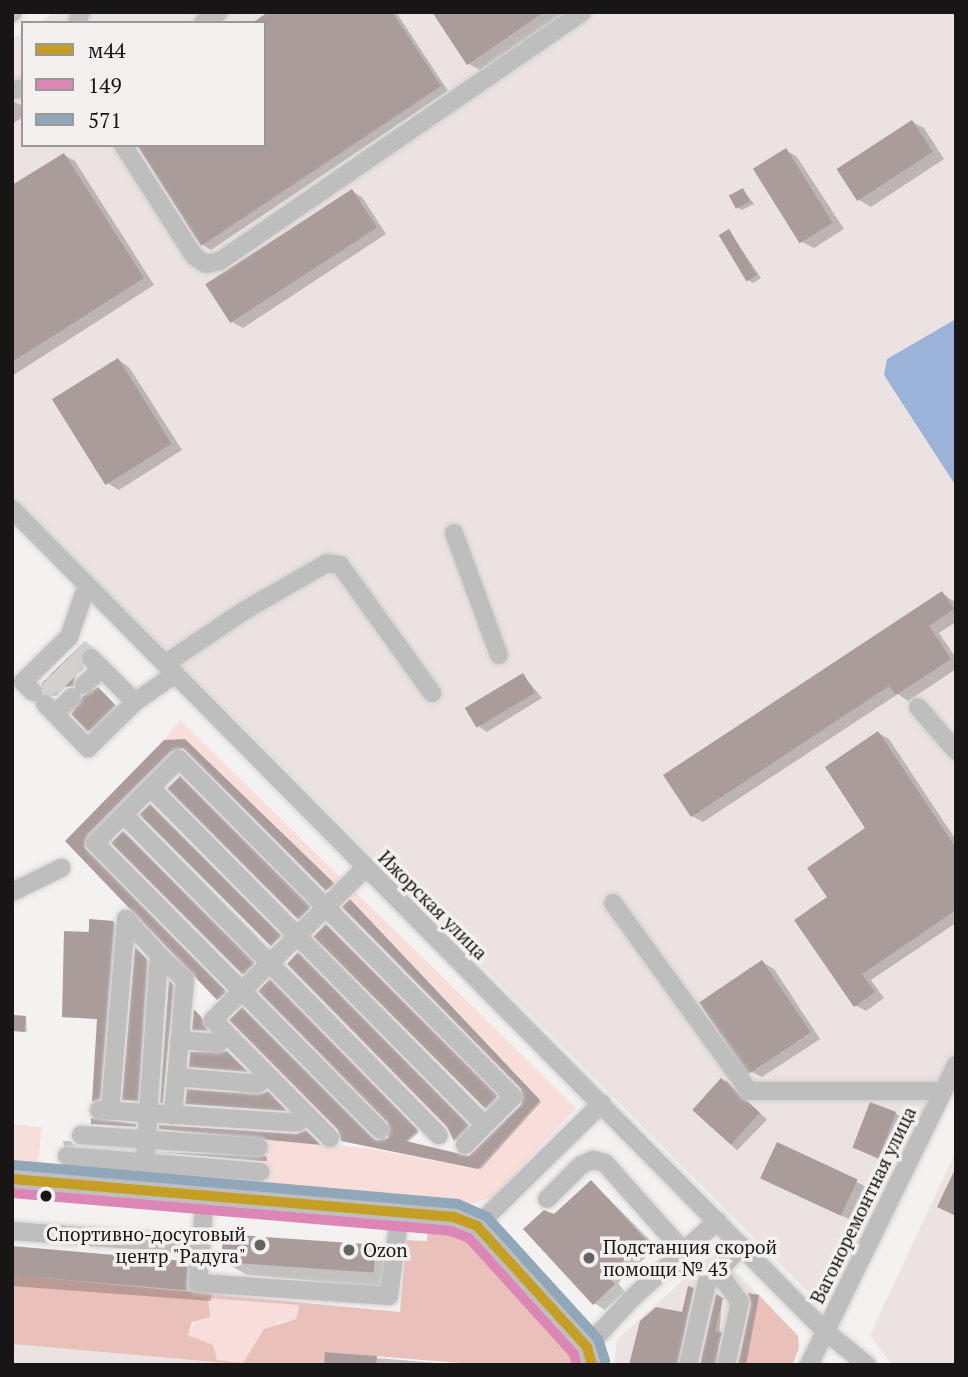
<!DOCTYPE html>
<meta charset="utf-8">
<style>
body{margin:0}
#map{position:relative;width:968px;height:1377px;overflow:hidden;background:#f4f1f1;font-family:"PT Serif",serif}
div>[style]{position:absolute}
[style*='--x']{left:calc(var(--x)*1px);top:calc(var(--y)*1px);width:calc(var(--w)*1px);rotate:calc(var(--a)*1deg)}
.built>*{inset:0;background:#ebe3e1}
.green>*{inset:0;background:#f8deda;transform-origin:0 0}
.forest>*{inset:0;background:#eac0bb}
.water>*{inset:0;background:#9bb2d9}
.shadow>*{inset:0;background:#0003;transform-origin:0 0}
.building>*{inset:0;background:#aa9c9b;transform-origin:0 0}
.minor-tunnel>*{height:18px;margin-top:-9px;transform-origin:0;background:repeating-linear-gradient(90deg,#d3d0d0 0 18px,transparent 0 27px)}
.roads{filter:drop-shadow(0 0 2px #d0cfcf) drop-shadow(0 0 2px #d0cfcf)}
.minor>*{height:18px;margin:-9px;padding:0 9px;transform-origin:9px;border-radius:9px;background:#bebebe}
.bus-1>*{height:10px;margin:-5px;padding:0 5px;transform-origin:5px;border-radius:5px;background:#c49f23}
.bus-2>*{height:10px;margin:-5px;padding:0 5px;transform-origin:5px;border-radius:5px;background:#dc86b6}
.bus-3>*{height:10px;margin:-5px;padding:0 5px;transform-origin:5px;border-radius:5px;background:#8fa7b9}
.dots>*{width:19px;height:19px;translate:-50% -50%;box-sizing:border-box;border:4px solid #f5f0f0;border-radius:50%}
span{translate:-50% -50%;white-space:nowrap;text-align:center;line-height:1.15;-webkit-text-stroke:7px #f5f0f0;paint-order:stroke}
.street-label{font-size:19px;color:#171515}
.poi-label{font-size:19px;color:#171515}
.right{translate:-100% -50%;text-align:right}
.left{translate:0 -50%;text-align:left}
.frame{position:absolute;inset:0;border:14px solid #171515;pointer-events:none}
.legend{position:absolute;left:21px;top:21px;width:245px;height:126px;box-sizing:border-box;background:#f5f0f0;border:2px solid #9c9898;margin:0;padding:9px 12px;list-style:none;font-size:21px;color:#171515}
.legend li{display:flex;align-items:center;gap:14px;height:35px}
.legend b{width:35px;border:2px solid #9c9898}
</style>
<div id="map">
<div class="built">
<div style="clip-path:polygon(55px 12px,956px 12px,956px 1048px,834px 1300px,814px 1298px,12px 496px,12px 39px,23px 32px,23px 145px,264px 145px,264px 23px,38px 23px)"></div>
<div style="clip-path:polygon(956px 1151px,956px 1365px,892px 1365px,870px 1335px)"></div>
<div style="clip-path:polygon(715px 1251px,759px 1295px,744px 1365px,614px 1365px,617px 1339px)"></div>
<div style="clip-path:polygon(12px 1344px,249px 1365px,12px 1365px)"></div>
</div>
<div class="green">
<div style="clip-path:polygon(180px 720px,576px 1108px,493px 1197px,467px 1205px,267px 1186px,263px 1139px,366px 1148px,478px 1169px,540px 1100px,349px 897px,185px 739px,164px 740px)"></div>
<div style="left:12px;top:1124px;width:30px;height:36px;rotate:6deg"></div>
<div style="clip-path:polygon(207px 1297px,299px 1305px,296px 1319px,279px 1322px,244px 1363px,217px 1360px,213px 1345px,188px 1335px)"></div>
</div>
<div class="forest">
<div style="clip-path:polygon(evenodd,428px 1224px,452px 1227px,474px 1241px,583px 1365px,484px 1365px,326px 1352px,324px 1365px,249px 1365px,12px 1344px,12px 1275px,400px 1312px,406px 1240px,427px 1241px,428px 1224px,208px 1298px,299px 1305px,299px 1306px,296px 1319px,264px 1329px,243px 1363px,217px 1360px,213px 1345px,188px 1335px,192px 1322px,210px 1317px,208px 1298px)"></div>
<div style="clip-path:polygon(759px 1295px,798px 1336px,799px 1348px,792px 1365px,744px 1365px)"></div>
</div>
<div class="water">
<div style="clip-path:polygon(956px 319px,956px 486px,884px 375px,887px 359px)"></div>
</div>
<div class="shadow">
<div style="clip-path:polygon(271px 12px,396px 12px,448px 91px,211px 250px,203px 245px,139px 145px,264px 145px)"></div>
<div style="clip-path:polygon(434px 12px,565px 12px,480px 70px,469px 64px)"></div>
<div style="clip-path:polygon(12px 101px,23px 106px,23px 117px,12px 124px)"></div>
<div style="clip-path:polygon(912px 122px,924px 128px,944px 159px,871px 207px,859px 200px)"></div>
<div style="clip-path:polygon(786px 150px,797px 157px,844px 229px,814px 248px,802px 242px)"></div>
<div style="clip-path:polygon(64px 155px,75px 161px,154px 285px,12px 376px,12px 187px)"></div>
<div style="clip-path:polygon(743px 190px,754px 204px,742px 210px,737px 207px)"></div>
<div style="clip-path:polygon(352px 191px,362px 197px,386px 234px,243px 328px,232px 322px)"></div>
<div style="clip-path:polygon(729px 231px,761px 278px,753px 283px,748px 280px)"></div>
<div style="clip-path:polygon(118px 360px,129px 367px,182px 450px,119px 490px,107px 483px)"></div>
<div style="clip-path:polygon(942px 593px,956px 603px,956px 622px,939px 633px,956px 658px,956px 669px,908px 701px,898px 694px,703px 822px,692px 816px)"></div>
<div style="clip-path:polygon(86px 645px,90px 649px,82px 656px,84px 668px,76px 676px,75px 686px,65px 687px,56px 696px,48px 693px)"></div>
<div style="clip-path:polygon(523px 675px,542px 698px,487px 732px,479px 727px)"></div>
<div style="clip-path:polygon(103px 692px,118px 708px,94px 733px,90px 730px)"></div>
<div style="clip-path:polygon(878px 733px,889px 739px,956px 840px,956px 923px,871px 980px,884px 998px,866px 1011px,855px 1005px,829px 897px,867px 828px)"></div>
<div style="clip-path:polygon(164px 742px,187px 742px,335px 885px,327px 890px,185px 748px,173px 751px,141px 783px,89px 836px,86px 849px,227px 993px,220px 999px,68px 841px)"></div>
<div style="clip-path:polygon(182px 779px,310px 909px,300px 919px,298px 918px)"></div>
<div style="clip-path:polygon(126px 834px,255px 965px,245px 975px,243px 974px)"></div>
<div style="clip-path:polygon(352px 902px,541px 1102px,481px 1169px,345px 1141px,390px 1139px,390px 1121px,272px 983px,419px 1132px,407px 1143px,469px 1158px,523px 1106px,526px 1094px,344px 907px)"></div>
<div style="clip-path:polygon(91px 921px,116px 924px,101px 1099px,95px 1102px,99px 1019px,66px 1017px)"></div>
<div style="clip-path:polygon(328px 927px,498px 1099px,488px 1109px,486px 1107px)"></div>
<div style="clip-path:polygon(137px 950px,149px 962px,139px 1101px,124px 1099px)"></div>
<div style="clip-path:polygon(300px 956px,470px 1127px,457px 1141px,449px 1126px)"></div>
<div style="clip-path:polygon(762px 962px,774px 969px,820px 1039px,762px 1077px,750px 1071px)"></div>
<div style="clip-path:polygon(170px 983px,175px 987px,162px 1101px)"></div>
<div style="clip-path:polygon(26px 1018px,27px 1032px,17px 1031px)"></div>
<div style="left:726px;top:1080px;width:57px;height:43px;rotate:44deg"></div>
<div style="clip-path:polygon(188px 1091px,267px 1093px,286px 1111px,189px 1104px)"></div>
<div style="clip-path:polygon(895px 1113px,903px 1118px,882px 1161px,859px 1150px)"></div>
<div style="clip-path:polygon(63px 1141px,70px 1141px,76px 1146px,64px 1147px)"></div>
<div style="clip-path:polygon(592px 1182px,657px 1247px,618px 1283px,625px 1292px,605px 1310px,594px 1303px,555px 1216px)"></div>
<div style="clip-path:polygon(857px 1182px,868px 1188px,853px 1221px,774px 1184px)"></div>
<div style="clip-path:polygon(12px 1247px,188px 1261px,213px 1276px,211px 1301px,12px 1286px)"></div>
<div style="clip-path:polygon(375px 1248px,400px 1262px,398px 1288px,247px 1275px,222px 1261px)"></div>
<div style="clip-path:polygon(693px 1289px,678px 1365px,631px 1365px,683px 1314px)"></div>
<div style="clip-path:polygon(759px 1297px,746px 1365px,739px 1365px)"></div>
<div style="clip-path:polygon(722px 1298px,717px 1365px,702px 1365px)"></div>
<div style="clip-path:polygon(327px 1354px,462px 1365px,326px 1365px)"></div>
</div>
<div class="building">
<div style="clip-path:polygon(268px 12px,392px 12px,441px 86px,201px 246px,137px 145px,264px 145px,264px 23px,252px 23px)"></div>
<div style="clip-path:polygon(432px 12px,544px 12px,467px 65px)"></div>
<div style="left:912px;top:120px;width:38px;height:90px;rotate:57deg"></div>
<div style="left:786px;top:148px;width:88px;height:39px;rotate:58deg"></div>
<div style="clip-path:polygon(64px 153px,144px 278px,12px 362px,12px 185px)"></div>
<div style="left:743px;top:188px;width:15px;height:16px;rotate:62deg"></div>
<div style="left:352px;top:189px;width:46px;height:175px;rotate:57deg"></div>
<div style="left:729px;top:229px;width:54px;height:12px;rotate:59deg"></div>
<div style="left:118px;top:358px;width:101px;height:78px;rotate:58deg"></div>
<div style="clip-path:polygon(942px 591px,954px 609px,929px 626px,951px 659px,896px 695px,889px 686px,691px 817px,663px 775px)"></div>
<div style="clip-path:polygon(84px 642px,89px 647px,80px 654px,83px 666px,74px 675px,73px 686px,62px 687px,53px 696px,44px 693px,41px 684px)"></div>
<div style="left:523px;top:673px;width:23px;height:68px;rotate:59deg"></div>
<div style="clip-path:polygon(98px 687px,115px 705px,88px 732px,71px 714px,83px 696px)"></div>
<div style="clip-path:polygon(878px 731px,956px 848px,956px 910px,862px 974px,875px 992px,854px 1007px,794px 920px,827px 897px,807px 868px,865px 828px,825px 767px)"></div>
<div style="clip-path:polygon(185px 739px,334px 883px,326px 891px,183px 748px,171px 751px,139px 782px,87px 835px,84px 847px,226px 991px,217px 1000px,65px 841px,164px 740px)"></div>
<div style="left:180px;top:776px;width:185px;height:18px;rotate:45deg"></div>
<div style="left:150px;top:804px;width:186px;height:15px;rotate:45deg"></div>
<div style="left:123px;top:831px;width:186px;height:17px;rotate:45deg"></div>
<div style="clip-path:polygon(350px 899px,540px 1100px,478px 1169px,341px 1141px,338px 1130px,229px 1020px,242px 1007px,376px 1141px,388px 1138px,388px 1123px,258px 991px,270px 979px,418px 1130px,406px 1141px,469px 1156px,521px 1105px,521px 1089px,342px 907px)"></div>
<div style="clip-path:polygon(89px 919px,114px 921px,100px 1099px,92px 1102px,97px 1019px,62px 1017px,64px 931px,89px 932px)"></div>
<div style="left:326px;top:924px;width:243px;height:18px;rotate:45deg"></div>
<div style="clip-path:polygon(135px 947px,147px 959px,138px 1101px,122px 1100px)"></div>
<div style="clip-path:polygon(298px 952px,469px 1125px,454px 1141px,447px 1127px,287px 964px)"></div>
<div style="left:762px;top:960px;width:87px;height:76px;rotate:56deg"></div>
<div style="clip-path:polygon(169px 980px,173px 984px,163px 1103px,160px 1103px)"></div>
<div style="clip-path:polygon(194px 1009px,202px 1018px,208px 1031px,192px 1030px)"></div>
<div style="left:14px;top:1015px;width:12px;height:16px;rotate:5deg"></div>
<div style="clip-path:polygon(227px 1051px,248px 1072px,189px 1067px,190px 1052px)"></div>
<div style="left:721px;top:1078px;width:52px;height:43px;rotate:42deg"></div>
<div style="clip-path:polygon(187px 1089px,258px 1095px,268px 1091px,287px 1111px,185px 1104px)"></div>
<div style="left:870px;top:1102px;width:28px;height:49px;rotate:21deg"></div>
<div style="clip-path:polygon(91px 1118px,136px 1124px,136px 1127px,91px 1124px)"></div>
<div style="clip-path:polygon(159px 1125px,297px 1134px,306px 1130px,321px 1145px,159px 1129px)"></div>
<div style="left:777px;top:1142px;width:89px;height:40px;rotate:25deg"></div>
<div style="clip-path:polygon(157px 1152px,266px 1156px,267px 1161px,261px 1161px)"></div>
<div style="clip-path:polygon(956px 1167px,956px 1216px,937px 1207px)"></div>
<div style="clip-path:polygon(591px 1180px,646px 1240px,607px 1276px,615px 1284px,593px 1305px,523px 1229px,544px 1210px,554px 1214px)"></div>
<div style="left:223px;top:1234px;width:153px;height:28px;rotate:4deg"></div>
<div style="left:12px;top:1246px;width:177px;height:29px;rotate:5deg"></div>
<div style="left:690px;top:1261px;width:9px;height:15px;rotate:49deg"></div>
<div style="clip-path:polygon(688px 1286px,694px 1288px,677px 1365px,629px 1365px,640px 1321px,656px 1307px,682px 1312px)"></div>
<div style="clip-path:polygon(748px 1293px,759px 1295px,744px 1365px,738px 1365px,751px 1304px)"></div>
<div style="clip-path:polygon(716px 1294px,723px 1298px,715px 1331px,722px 1332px,715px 1365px,700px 1365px)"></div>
<div style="clip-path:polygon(325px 1352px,377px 1356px,376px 1365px,324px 1365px)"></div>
</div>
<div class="minor-tunnel">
<div style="--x:79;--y:647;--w:16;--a:43"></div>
<div style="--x:70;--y:656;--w:17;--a:45"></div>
<div style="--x:61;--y:665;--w:31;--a:45"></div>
<div style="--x:52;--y:674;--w:30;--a:46"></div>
<div style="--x:43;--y:683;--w:16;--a:47"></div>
</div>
<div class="roads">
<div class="minor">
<div style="--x:12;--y:13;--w:1;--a:-45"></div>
<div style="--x:77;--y:23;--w:12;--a:-70"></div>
<div style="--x:203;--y:23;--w:19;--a:-35"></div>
<div style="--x:12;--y:90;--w:11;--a:-10"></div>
<div style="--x:123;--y:145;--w:132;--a:57.4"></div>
<div style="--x:194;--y:256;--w:14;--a:34"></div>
<div style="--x:206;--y:264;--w:14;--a:-12"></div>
<div style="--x:220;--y:261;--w:439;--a:-34.5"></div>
<div style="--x:12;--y:509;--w:1156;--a:45.32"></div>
<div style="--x:825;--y:1331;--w:54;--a:39"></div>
<div style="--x:454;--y:533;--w:130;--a:69.8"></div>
<div style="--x:91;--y:658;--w:62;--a:45"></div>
<div style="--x:165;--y:664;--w:93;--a:-34"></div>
<div style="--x:242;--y:612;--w:98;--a:-30"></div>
<div style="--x:327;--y:563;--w:13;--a:9"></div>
<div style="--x:340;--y:565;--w:158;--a:54.3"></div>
<div style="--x:84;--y:685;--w:23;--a:-43"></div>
<div style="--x:33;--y:692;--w:14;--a:-135"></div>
<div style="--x:23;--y:682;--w:64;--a:-44.4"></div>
<div style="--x:69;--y:637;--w:55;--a:-70.9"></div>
<div style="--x:45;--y:704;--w:62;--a:45.7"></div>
<div style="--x:88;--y:748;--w:66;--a:-44.4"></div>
<div style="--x:135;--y:702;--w:49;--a:-35"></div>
<div style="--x:918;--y:707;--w:58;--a:49.2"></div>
<div style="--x:55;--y:714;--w:24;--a:-45"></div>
<div style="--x:151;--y:788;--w:474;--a:45.3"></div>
<div style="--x:124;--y:815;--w:449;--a:45.5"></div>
<div style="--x:12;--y:892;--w:55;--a:-26.1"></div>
<div style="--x:613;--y:903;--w:232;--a:54.1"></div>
<div style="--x:749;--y:1091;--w:194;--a:0"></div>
<div style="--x:126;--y:919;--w:49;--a:47.5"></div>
<div style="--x:159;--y:955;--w:235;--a:93.9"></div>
<div style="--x:159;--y:955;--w:36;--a:44"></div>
<div style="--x:185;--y:980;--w:136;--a:95.1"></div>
<div style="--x:179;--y:1040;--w:40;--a:4.3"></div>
<div style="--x:176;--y:1077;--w:83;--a:4.8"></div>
<div style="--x:99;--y:1110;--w:199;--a:3.7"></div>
<div style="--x:110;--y:1111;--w:193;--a:-85.2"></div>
<div style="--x:380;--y:1130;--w:404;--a:-134.8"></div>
<div style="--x:95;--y:843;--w:119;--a:-45"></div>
<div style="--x:179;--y:759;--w:475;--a:45.3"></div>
<div style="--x:513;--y:1097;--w:68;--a:135"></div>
<div style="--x:81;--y:1135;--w:178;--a:3.9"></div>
<div style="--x:330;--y:1138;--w:166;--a:-134.8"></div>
<div style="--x:213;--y:1020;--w:216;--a:-45"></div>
<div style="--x:67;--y:1156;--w:194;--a:4.7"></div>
<div style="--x:12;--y:1179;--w:444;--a:4.9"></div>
<div style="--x:454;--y:1217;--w:25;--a:21"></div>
<div style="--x:477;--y:1226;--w:164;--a:47.7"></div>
<div style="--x:587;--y:1347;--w:19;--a:74"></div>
<div style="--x:205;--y:1194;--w:89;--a:94.5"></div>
<div style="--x:198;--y:1283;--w:191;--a:3.9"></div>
<div style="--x:389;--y:1296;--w:87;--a:-82.7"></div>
<div style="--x:547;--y:1199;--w:48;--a:-45"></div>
<div style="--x:581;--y:1165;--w:13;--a:-23"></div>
<div style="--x:593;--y:1160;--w:12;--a:14"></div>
<div style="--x:605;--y:1163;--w:119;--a:48.4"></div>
<div style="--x:477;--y:1226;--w:175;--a:-44.5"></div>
<div style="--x:12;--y:1231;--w:190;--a:4.2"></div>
<div style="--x:718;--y:1272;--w:35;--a:-49"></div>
<div style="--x:587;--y:1347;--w:64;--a:-47.5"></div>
<div style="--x:630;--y:1300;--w:118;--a:-42.2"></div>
<div style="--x:688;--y:1365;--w:85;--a:-77.1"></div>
<div style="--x:707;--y:1282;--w:15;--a:-42"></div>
<div style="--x:718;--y:1272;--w:37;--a:54"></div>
<div style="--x:740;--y:1302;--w:65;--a:102.5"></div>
<div style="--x:809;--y:1365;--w:334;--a:-63.9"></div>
</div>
</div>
<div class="bus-1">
<div style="--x:12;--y:1179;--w:444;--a:4.9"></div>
<div style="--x:454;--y:1217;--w:25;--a:21"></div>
<div style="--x:477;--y:1226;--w:164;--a:47.7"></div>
<div style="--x:587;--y:1347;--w:19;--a:74"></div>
</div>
<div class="bus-2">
<div style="--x:12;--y:1193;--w:441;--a:4.9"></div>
<div style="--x:451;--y:1231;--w:19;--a:21"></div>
<div style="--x:469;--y:1238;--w:156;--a:47.8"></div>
<div style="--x:574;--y:1354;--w:11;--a:75"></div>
</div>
<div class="bus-3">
<div style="--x:13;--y:1165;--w:447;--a:5"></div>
<div style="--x:458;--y:1204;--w:32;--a:24"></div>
<div style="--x:487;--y:1217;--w:165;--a:47.7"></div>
<div style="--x:598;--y:1339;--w:23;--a:72"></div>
</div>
<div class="dots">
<div style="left:46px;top:1196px;background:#171515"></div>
<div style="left:260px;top:1245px;background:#646262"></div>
<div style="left:349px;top:1250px;background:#646262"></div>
<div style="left:589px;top:1258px;background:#646262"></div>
</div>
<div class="street-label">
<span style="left:433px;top:905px;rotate:45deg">Ижорская улица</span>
<span style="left:863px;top:1205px;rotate:-64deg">Вагоноремонтная улица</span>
</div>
<div class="poi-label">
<span class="right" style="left:246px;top:1245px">Спортивно-досуговый<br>центр "Радуга"</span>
<span class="left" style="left:603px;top:1258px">Подстанция скорой<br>помощи № 43</span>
<span class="left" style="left:363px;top:1250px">Ozon</span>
</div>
<div class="frame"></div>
<ul class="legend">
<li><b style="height:9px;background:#c49f23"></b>м44</li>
<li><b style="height:9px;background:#dc86b6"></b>149</li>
<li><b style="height:9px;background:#8fa7b9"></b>571</li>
</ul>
</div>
